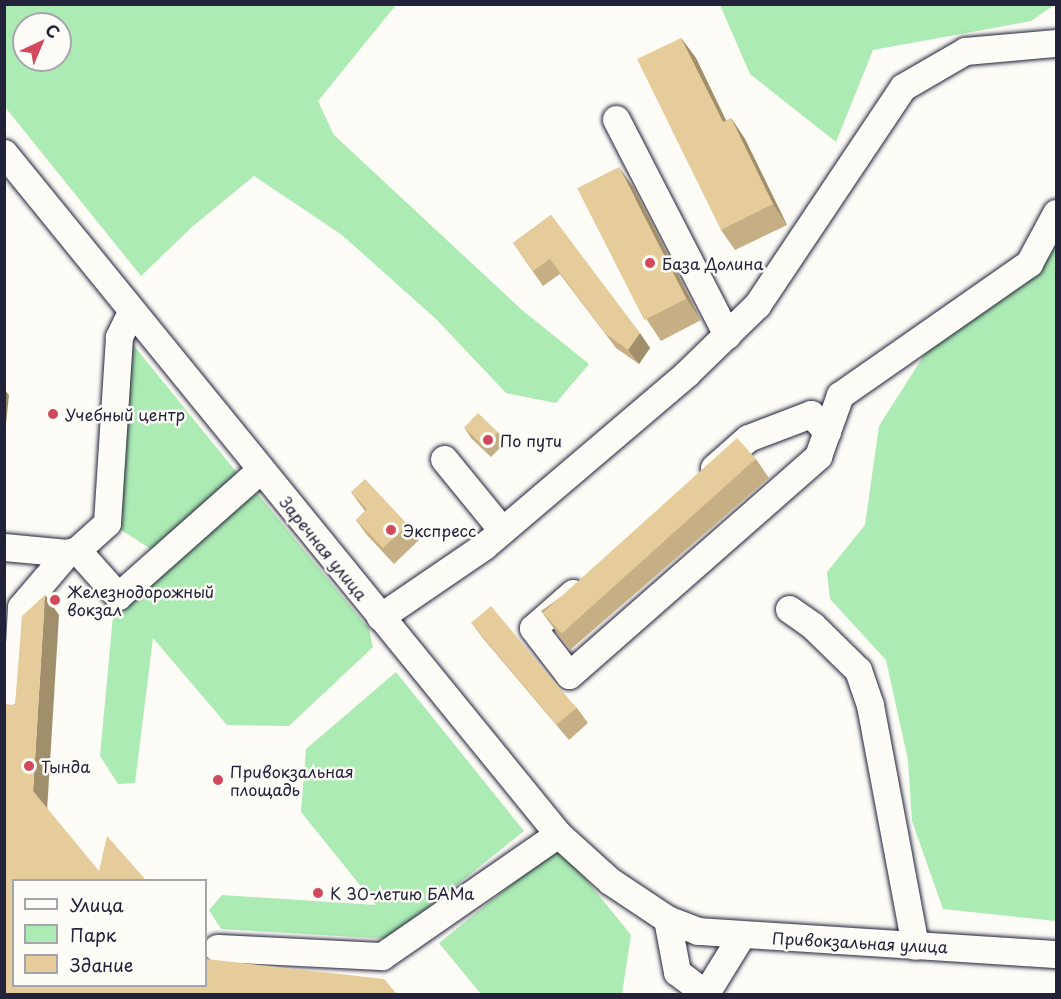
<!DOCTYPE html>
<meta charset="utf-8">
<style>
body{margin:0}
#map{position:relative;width:1061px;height:999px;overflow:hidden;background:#fdfcf7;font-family:"Playpen Sans",sans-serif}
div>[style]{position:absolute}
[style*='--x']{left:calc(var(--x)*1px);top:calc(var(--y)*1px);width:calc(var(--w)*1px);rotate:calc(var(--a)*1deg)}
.green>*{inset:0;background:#acebb3}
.roads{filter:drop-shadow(0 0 2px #22223b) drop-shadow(0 0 2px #22223b)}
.minor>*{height:27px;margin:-13.5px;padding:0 13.5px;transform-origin:13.5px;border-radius:13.5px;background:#fdfcf7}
.wall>*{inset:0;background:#c6af85}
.shaded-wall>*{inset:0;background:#a18f6c}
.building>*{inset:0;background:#e6cc9b;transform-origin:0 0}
.dots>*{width:16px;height:16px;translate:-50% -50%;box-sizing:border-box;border:3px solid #fdfcf7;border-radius:50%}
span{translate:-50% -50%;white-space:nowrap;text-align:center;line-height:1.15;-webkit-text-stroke:5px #fdfcf7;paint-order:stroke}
.poi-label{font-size:16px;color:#22223b}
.left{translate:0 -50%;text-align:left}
.street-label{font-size:16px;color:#22223b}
.frame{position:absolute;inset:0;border:6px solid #22223b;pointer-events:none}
.legend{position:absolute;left:12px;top:879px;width:195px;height:108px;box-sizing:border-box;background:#fdfcf7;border:2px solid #a5a5ac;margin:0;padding:8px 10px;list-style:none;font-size:18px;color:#22223b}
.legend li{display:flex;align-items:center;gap:12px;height:30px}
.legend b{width:30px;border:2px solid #a5a5ac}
.north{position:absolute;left:12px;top:12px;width:60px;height:60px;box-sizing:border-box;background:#fdfcf7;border:2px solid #a5a5ac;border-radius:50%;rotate:44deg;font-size:16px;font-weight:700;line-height:24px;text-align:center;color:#22223b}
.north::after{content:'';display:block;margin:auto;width:21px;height:27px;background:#d1495b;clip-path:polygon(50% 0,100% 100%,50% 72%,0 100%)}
</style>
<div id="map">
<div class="green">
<div style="clip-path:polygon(evenodd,4px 5px,396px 5px,318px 101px,334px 135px,522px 310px,589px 364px,556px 403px,506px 393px,436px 319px,342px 235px,254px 176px,193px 226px,141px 276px,5px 107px,4px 5px,24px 24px,60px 24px,60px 60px,24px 60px,24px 24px)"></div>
<div style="clip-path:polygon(720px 5px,1054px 5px,1031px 21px,873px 50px,836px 142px,750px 74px)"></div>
<div style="clip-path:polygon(1056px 238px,1056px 921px,943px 909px,912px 821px,908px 760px,886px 660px,830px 599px,827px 572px,865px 525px,879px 426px,940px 330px)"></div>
<div style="clip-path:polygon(130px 341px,238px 474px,151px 549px,121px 530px)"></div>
<div style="clip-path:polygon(257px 493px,369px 629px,373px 647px,289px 726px,227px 725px,153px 638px,135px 783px,118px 784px,100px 756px,114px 605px)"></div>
<div style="clip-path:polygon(396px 672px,524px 831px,389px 939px,221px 929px,209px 910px,222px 895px,376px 905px,301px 812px,306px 749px)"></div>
<div style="clip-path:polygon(559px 846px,631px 935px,622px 994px,481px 994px,439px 943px)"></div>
</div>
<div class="roads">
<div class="minor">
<div style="--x:616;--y:119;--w:243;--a:62.8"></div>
<div style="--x:4;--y:153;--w:878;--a:50.87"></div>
<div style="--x:558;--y:834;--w:70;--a:42.1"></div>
<div style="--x:610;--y:881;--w:69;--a:33.7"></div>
<div style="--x:667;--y:919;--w:33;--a:21"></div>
<div style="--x:698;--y:931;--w:359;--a:3.7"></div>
<div style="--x:131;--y:312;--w:28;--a:116"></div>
<div style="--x:119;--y:337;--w:186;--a:93.7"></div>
<div style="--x:107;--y:523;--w:40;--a:138"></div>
<div style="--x:77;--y:550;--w:62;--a:48.3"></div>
<div style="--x:118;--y:596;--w:190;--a:-41.6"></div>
<div style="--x:444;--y:459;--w:92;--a:50.8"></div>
<div style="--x:714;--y:468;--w:45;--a:-41.4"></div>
<div style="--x:748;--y:438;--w:67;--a:-20.9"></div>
<div style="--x:811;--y:414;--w:24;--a:48"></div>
<div style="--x:4;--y:547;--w:63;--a:5.4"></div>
<div style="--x:67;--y:553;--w:10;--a:-17"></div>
<div style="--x:573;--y:593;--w:53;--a:138.8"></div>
<div style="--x:533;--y:628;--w:59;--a:52.5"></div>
<div style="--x:569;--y:675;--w:332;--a:-41.3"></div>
<div style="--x:818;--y:456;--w:65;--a:-70.2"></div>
<div style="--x:840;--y:395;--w:231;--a:-34.9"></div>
<div style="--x:1029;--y:263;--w:57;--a:-61.6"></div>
<div style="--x:789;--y:609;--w:29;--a:35"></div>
<div style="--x:813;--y:626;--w:63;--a:44.4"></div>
<div style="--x:858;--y:670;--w:37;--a:71"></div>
<div style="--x:870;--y:705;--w:245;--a:79.4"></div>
<div style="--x:380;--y:617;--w:126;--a:-34.3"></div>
<div style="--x:484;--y:546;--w:267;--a:-40.4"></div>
<div style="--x:687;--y:373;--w:98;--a:-44.2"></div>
<div style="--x:757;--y:305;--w:262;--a:-56.2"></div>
<div style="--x:903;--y:87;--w:72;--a:-30.1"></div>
<div style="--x:965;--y:51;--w:89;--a:-5.1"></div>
<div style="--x:4;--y:695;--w:21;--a:-51"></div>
<div style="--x:17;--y:679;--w:72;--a:-86.8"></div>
<div style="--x:21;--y:607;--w:71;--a:-49.6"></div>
<div style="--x:667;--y:919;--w:54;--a:79.3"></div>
<div style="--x:677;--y:972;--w:36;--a:37"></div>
<div style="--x:217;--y:948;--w:165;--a:2.8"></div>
<div style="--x:382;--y:956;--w:214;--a:-34.7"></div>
<div style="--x:706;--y:993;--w:67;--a:-58.4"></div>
</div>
</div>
<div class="wall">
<div style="clip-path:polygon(681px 38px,696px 58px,726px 121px,731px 118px,745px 139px,787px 225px,735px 250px,721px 230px)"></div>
<div style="clip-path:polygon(634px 188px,701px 320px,661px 341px,647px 320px)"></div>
<div style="clip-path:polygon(551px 215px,650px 348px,639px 364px,616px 348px,560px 274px,543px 286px,513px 243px)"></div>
<div style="clip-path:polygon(464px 427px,498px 432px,505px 443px,491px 457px,471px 438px)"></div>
<div style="clip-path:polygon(756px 459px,769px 478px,570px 650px,541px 611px)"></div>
<div style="clip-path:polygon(351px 492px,408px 525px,419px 540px,394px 564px,367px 535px,356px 520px,365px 511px)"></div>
<div style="clip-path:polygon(471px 622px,577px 708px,588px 723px,569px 740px,482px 637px)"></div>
</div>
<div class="shaded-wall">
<div style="clip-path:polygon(681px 38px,696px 58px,737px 143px,723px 122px)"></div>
<div style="clip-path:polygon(731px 118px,745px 139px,787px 225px,773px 204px)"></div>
<div style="clip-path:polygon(619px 167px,634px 188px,701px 320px,687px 299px)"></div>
<div style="clip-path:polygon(640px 333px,650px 348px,639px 364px,628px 350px)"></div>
<div style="clip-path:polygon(4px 389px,9px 395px,4px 443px)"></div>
<div style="clip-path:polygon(45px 595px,59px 615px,47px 811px,33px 791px)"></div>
</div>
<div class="building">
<div style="clip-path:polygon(681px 38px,723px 122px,731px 118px,773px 204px,721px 230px,637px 59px)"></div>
<div style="left:619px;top:167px;width:148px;height:47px;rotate:63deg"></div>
<div style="clip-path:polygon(551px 215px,640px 333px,628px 350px,605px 333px,550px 259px,533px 271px,513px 243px)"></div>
<div style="left:478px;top:413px;width:28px;height:20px;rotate:44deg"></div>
<div style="left:737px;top:438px;width:28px;height:261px;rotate:48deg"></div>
<div style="clip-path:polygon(365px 479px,408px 525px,383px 548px,356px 520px,367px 509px,351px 492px)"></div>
<div style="clip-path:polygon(45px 595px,33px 791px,99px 871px,107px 836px,145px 879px,135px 880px,14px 880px,14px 986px,206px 986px,206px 959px,384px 979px,397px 994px,4px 994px,4px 704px,15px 705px,22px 616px)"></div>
<div style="left:491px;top:606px;width:133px;height:26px;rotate:50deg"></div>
</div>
<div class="dots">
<div style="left:650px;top:263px;background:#d1495b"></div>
<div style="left:53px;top:414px;background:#d1495b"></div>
<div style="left:488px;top:440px;background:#d1495b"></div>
<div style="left:391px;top:530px;background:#d1495b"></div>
<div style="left:55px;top:600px;background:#d1495b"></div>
<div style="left:29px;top:766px;background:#d1495b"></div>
<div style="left:218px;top:780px;background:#d1495b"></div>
<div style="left:318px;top:893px;background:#d1495b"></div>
</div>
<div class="poi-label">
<span class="left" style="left:662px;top:263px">База Долина</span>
<span class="left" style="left:65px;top:414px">Учебный центр</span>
<span class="left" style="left:500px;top:440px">По пути</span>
<span class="left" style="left:403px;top:530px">Экспресс</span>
<span class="left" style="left:67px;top:600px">Железнодорожный<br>вокзал</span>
<span class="left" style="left:41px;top:766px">Тында</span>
<span class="left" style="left:230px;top:780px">Привокзальная<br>площадь</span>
<span class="left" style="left:330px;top:893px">К 30-летию БАМа</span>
</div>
<div class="street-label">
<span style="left:324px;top:548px;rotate:51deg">Заречная улица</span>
<span style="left:860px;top:942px;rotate:3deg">Привокзальная улица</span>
</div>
<div class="frame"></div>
<ul class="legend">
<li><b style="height:8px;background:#fdfcf7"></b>Улица</li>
<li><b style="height:16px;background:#acebb3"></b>Парк</li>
<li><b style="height:16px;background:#e6cc9b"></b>Здание</li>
</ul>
<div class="north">С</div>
</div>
